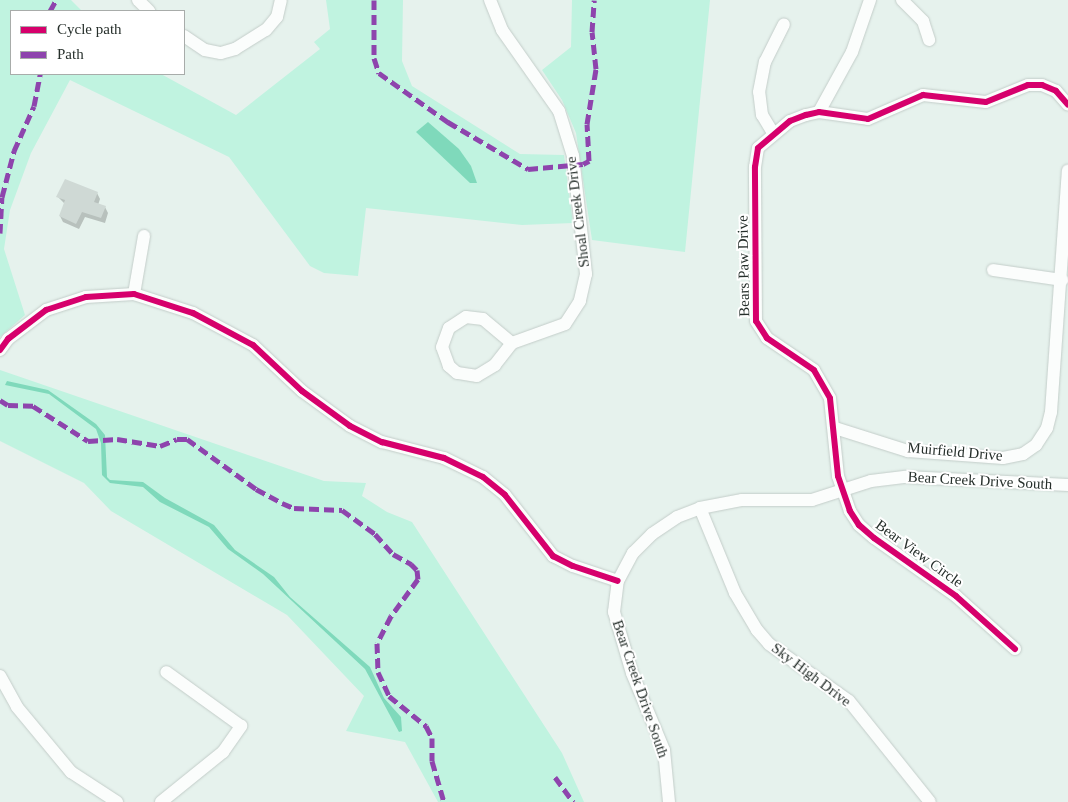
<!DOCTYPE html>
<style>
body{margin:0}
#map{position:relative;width:1068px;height:802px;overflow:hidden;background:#e6f2ed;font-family:"Times New Roman",serif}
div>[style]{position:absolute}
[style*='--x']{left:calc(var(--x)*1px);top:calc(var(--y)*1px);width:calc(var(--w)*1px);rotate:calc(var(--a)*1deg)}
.green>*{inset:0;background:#c0f3e0}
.water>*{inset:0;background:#7fd9bb}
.shadow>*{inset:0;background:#0003}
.building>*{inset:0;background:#cfd9d5}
.roads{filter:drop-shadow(0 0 1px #c3cdc9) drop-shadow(0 0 1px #c3cdc9)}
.minor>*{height:12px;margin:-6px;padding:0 6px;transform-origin:6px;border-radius:6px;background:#fbfdfc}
.quiet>*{height:5px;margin-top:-2.5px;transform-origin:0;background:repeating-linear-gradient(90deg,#8e44ad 0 10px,transparent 0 15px)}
.cycleway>*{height:6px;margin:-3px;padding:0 3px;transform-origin:3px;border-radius:3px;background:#d6006c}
span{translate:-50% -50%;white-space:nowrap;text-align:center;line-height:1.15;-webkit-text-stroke:4px #fff;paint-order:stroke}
.street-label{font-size:15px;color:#262f2b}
.legend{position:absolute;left:10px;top:10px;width:175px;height:65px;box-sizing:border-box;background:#fff;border:1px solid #a8acaa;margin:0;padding:6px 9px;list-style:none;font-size:15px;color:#262f2b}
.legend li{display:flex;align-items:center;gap:10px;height:25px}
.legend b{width:25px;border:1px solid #a8acaa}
</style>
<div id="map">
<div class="green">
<div style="clip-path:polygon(0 0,71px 0,82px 11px,11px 11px,11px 74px,161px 74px,236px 115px,320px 49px,314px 42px,330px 29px,326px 0,403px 0,402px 61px,412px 86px,520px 154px,564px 155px,573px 223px,522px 225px,366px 208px,358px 276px,324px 273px,310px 266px,229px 157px,70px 80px,31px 153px,10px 210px,4px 249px,25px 315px,0 337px)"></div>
<div style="clip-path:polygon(572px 0,710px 0,685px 252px,592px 240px,576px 133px,562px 100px,542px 70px,571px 47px)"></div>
<div style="clip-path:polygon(0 370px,324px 481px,366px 483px,362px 496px,387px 512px,412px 522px,562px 753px,584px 802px,438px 802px,405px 742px,346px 731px,364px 696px,287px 615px,111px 511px,84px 483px,0 441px)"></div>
</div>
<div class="water">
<div style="clip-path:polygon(428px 122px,459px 149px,471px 166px,477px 183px,470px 183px,416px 132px)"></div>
<div style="clip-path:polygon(7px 381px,48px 390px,96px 424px,105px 435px,107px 477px,110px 480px,143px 482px,165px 498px,214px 525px,235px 550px,274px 577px,290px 597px,370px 667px,384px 698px,401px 717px,402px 731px,399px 732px,365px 669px,263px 574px,228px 549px,209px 527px,160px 502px,143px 487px,110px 483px,102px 475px,101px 443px,96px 429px,49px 394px,5px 385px)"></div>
</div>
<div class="shadow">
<div style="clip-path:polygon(97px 193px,100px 199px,98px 205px,105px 207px,108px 213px,105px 223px,85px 217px,79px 229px,63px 222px,60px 216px,65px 204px,58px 197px)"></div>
</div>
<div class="building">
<div style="clip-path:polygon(65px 179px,98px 192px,94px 202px,106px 206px,101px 218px,82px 212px,76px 224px,59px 216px,65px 200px,56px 197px)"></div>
</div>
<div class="roads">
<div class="minor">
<div style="--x:138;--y:0;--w:16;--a:45"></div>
<div style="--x:490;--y:0;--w:32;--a:68"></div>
<div style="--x:502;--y:30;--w:99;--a:54.9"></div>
<div style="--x:559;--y:111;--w:47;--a:72.7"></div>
<div style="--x:573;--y:156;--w:119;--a:83.7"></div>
<div style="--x:586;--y:274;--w:28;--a:103"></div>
<div style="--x:580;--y:301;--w:27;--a:123"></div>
<div style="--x:565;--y:324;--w:56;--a:160.3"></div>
<div style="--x:902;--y:0;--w:30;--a:45"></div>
<div style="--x:923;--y:21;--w:20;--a:72"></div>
<div style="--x:184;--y:36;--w:25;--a:34"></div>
<div style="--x:205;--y:50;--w:16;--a:11"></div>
<div style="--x:221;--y:53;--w:15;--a:-16"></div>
<div style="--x:235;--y:49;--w:36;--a:-32"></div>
<div style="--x:266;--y:30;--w:17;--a:-50"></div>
<div style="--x:277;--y:17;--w:17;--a:-77"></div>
<div style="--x:819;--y:112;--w:68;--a:-61.2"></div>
<div style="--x:852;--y:52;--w:55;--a:-70.9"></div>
<div style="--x:773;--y:133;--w:21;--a:-121"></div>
<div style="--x:762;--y:115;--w:23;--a:-97"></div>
<div style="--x:759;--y:92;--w:31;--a:-79"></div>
<div style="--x:765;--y:62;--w:42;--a:-63.4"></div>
<div style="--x:993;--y:270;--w:70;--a:8.2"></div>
<div style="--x:134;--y:294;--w:59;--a:-80.2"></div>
<div style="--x:466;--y:317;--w:17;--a:7"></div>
<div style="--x:483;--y:319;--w:38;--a:40"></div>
<div style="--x:512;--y:343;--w:28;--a:128"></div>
<div style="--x:495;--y:365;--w:21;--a:149"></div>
<div style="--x:477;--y:376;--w:20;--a:-171"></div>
<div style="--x:457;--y:373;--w:11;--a:-139"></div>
<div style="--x:449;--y:366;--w:20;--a:-110"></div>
<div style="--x:442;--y:347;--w:20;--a:-70"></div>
<div style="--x:449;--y:328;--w:20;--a:-33"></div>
<div style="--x:0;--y:350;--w:14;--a:-54"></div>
<div style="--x:8;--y:339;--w:48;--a:-37.3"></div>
<div style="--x:46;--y:310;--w:42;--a:-18"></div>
<div style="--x:86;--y:297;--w:48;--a:-3.6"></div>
<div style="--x:134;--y:294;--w:62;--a:17.9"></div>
<div style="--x:193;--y:313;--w:68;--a:28.1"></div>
<div style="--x:253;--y:345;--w:67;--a:43.2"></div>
<div style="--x:302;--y:391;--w:59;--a:36.1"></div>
<div style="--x:350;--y:426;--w:36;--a:27"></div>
<div style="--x:382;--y:442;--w:64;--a:14.5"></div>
<div style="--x:444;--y:458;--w:43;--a:26"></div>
<div style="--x:483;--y:477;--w:28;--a:39"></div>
<div style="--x:505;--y:495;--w:78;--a:51.8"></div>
<div style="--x:553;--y:556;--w:22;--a:27"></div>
<div style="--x:573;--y:566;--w:47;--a:18.4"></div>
<div style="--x:835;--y:428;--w:77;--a:17.5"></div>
<div style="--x:908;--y:451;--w:95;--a:4.2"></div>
<div style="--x:1003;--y:458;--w:20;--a:-11"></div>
<div style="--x:1023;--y:454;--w:16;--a:-35"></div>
<div style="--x:1036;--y:445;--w:20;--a:-57"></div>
<div style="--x:1047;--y:428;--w:16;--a:-76"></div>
<div style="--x:1051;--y:412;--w:242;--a:-86"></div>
<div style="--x:700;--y:508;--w:92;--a:67.6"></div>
<div style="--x:735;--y:593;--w:43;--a:59.3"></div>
<div style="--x:757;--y:630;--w:18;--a:49"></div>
<div style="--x:769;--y:644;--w:98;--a:35.5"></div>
<div style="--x:849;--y:701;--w:129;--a:51.3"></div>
<div style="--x:1015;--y:649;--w:79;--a:-138.1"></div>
<div style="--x:956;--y:596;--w:100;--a:-144.7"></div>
<div style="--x:874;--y:538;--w:20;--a:-139"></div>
<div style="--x:859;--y:525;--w:17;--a:-123"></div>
<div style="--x:850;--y:511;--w:37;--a:-109"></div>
<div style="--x:838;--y:476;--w:78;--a:-95.9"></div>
<div style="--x:830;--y:398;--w:32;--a:-120"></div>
<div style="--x:814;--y:370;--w:57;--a:-145.8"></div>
<div style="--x:767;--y:338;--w:20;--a:-123"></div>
<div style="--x:756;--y:321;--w:154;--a:-90.4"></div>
<div style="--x:755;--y:167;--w:19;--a:-81"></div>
<div style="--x:758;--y:148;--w:42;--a:-40.2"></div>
<div style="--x:790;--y:121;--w:17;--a:-21"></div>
<div style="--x:806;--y:115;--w:13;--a:-13"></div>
<div style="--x:819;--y:112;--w:49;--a:8.1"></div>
<div style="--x:868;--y:119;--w:60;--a:-23.6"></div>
<div style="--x:923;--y:95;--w:63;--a:6.3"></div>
<div style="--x:986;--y:102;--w:45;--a:-22"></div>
<div style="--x:1028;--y:85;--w:14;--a:0"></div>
<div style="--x:1042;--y:85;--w:15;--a:23"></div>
<div style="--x:1056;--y:91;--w:18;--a:49"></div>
<div style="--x:0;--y:676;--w:35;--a:61"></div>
<div style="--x:17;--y:707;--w:85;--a:50.3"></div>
<div style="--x:71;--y:772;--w:55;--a:33.1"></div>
<div style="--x:161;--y:802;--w:80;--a:-38.9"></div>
<div style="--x:223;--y:752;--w:32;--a:-55"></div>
<div style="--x:241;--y:726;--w:92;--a:-144.2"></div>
<div style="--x:669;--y:802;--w:52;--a:-95.5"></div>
<div style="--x:664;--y:750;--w:83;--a:-112.6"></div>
<div style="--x:632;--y:673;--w:64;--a:-106.4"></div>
<div style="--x:614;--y:612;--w:31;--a:-83"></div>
<div style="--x:618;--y:581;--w:32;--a:-62"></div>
<div style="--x:633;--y:553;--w:27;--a:-45"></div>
<div style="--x:652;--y:534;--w:30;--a:-34"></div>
<div style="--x:677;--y:517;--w:25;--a:-21"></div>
<div style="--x:700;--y:508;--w:43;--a:-10.8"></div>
<div style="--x:742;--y:500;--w:70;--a:0"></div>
<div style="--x:812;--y:500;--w:62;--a:-17.9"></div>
<div style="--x:871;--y:481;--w:35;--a:-7"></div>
<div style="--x:906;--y:477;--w:162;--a:2.8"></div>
</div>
</div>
<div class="quiet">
<div style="--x:374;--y:0;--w:58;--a:90"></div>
<div style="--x:374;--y:58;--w:16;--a:72"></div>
<div style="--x:379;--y:73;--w:85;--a:35.4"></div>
<div style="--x:448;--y:122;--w:93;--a:30.4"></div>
<div style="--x:528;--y:169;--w:55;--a:-5.2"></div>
<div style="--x:583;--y:164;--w:7;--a:-27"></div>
<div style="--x:589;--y:161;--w:37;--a:-93"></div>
<div style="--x:587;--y:124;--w:56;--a:-80.7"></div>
<div style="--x:596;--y:69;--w:37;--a:-96"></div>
<div style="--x:592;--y:32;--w:32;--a:-86"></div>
<div style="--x:50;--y:11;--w:13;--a:-61"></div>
<div style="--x:0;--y:233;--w:36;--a:-87"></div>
<div style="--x:2;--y:197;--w:48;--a:-75.4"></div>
<div style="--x:14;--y:151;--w:49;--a:-66"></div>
<div style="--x:34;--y:106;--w:33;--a:-79"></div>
<div style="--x:0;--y:400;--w:9;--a:32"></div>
<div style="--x:8;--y:405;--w:25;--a:2"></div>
<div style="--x:33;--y:406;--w:65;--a:32.5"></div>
<div style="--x:88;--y:441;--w:29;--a:-4"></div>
<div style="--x:117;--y:439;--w:44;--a:9.2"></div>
<div style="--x:160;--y:446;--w:18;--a:-22"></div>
<div style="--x:177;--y:439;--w:10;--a:0"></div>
<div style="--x:187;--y:439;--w:85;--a:35.9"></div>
<div style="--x:256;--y:489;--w:30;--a:28"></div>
<div style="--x:282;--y:503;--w:13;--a:23"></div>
<div style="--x:294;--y:508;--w:48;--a:2.4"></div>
<div style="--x:342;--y:510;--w:41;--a:36"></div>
<div style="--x:375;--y:534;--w:27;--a:48"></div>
<div style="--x:393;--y:554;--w:21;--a:29"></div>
<div style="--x:411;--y:564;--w:8;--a:45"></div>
<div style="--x:417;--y:570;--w:9;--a:84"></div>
<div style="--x:418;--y:579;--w:46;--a:126.1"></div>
<div style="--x:391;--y:616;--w:30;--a:117"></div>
<div style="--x:377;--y:643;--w:29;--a:88"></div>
<div style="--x:378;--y:672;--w:26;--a:65"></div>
<div style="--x:389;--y:696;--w:48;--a:39"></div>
<div style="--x:426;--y:726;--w:13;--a:63"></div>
<div style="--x:432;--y:738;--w:23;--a:90"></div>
<div style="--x:432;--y:761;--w:43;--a:73.7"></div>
<div style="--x:555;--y:777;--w:31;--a:54"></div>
</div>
<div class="cycleway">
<div style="--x:0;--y:350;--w:14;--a:-54"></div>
<div style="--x:8;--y:339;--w:48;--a:-37.3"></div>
<div style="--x:46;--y:310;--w:42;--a:-18"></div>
<div style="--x:86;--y:297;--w:48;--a:-3.6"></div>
<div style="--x:134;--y:294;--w:62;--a:17.9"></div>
<div style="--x:193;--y:313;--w:68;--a:28.1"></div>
<div style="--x:253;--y:345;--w:67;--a:43.2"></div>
<div style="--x:302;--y:391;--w:59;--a:36.1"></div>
<div style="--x:350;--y:426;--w:36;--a:27"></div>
<div style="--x:382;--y:442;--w:64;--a:14.5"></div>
<div style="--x:444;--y:458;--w:43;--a:26"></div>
<div style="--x:483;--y:477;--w:28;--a:39"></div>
<div style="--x:505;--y:495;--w:78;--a:51.8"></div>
<div style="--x:553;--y:556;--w:22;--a:27"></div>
<div style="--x:573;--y:566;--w:47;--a:18.4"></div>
<div style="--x:1015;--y:649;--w:79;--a:-138.1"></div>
<div style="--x:956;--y:596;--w:100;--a:-144.7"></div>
<div style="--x:874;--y:538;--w:20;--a:-139"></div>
<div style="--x:859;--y:525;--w:17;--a:-123"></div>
<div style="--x:850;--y:511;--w:37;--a:-109"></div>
<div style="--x:838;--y:476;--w:78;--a:-95.9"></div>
<div style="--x:830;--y:398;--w:32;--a:-120"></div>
<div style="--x:814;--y:370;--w:57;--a:-145.8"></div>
<div style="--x:767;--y:338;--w:20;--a:-123"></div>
<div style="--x:756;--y:321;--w:154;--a:-90.4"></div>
<div style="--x:755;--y:167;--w:19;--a:-81"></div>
<div style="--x:758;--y:148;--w:42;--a:-40.2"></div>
<div style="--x:790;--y:121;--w:17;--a:-21"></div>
<div style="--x:806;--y:115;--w:13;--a:-13"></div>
<div style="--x:819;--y:112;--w:49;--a:8.1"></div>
<div style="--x:868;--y:119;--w:60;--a:-23.6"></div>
<div style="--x:923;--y:95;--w:63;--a:6.3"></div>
<div style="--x:986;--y:102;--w:45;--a:-22"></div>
<div style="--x:1028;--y:85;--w:14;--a:0"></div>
<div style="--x:1042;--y:85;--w:15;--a:23"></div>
<div style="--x:1056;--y:91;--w:18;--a:49"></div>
</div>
<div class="street-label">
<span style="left:578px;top:212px;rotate:-97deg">Shoal Creek Drive</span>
<span style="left:744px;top:266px;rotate:-91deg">Bears Paw Drive</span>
<span style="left:955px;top:452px;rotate:5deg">Muirfield Drive</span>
<span style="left:980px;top:481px;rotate:3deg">Bear Creek Drive South</span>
<span style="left:919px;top:554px;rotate:36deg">Bear View Circle</span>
<span style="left:811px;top:675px;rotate:37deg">Sky High Drive</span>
<span style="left:640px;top:689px;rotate:71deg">Bear Creek Drive South</span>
</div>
<ul class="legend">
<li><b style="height:6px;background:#d6006c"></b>Cycle path</li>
<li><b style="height:6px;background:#8e44ad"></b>Path</li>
</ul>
</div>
